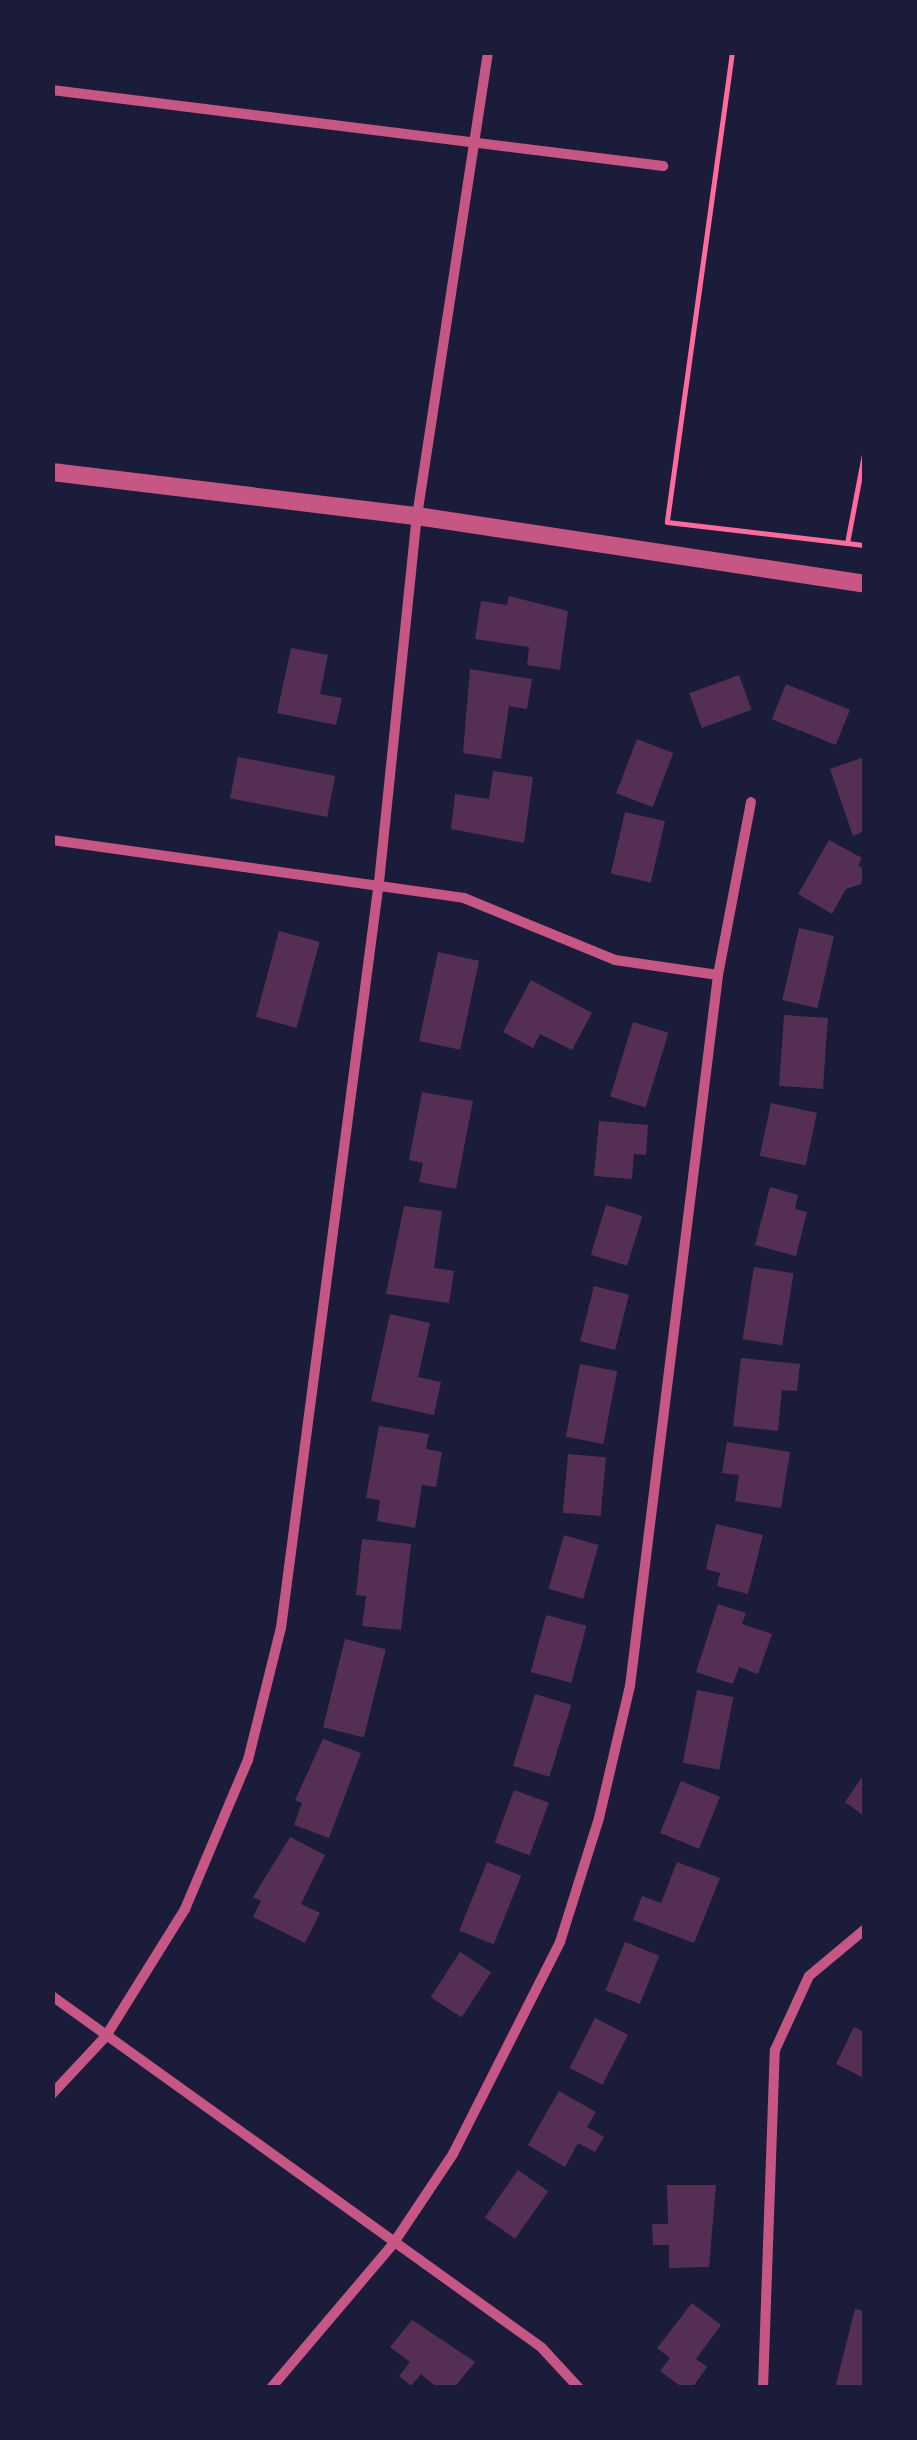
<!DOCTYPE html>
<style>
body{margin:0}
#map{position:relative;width:917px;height:2440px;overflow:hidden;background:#1b1b3a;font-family:Inter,sans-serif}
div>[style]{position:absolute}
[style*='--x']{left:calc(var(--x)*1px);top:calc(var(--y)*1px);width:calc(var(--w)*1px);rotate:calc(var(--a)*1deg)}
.building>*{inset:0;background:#542f53;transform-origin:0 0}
.path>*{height:5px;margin:-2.5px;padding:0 2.5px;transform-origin:2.5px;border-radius:2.5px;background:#ff6b9d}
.minor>*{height:10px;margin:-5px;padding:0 5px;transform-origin:5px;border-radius:5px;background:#c65784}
.tertiary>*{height:18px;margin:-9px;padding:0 9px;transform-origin:9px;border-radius:9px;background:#c65784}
span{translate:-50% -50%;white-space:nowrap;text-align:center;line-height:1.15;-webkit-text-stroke:8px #1b1b3a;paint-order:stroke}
.frame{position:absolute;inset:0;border:55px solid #1b1b3a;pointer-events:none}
</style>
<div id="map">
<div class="building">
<div style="clip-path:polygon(509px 596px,568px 611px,560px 670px,527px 665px,529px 647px,475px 639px,481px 601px,507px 605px)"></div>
<div style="clip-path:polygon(291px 648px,328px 655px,320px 694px,342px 698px,336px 725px,277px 713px)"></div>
<div style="clip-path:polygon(470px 669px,532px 679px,527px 709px,509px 706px,501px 759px,463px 753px)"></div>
<div style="left:739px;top:675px;width:37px;height:53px;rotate:70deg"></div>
<div style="left:786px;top:684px;width:69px;height:38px;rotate:22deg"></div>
<div style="left:637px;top:739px;width:39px;height:58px;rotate:21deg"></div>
<div style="left:238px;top:757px;width:99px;height:42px;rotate:11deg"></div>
<div style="clip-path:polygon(864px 757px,864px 831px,853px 836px,830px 769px)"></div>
<div style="clip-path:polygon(493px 771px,533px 777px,524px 843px,451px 829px,455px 794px,489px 799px)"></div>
<div style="left:625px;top:812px;width:41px;height:63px;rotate:13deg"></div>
<div style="clip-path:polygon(829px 840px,862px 858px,858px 865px,864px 869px,861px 884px,846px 889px,832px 914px,798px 894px)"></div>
<div style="left:799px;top:928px;width:36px;height:74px;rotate:13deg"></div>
<div style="left:279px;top:931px;width:42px;height:89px;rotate:15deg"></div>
<div style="left:438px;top:952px;width:42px;height:91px;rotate:12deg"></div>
<div style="clip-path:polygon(531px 980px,592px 1013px,572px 1050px,540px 1034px,533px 1048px,503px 1032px)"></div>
<div style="left:784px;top:1015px;width:44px;height:71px;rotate:4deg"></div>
<div style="left:633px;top:1022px;width:37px;height:78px;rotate:17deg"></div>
<div style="clip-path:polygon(422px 1092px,473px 1101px,456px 1189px,419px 1182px,423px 1163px,409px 1160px)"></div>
<div style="left:771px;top:1103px;width:47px;height:54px;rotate:12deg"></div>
<div style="clip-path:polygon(599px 1121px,648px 1125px,646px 1155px,634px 1154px,632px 1179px,594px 1176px)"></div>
<div style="clip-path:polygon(770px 1187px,798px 1195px,795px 1209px,807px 1212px,796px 1256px,755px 1245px)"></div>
<div style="left:606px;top:1205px;width:38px;height:52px;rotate:17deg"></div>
<div style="clip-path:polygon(404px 1206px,442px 1211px,434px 1268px,454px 1271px,449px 1303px,386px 1294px)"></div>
<div style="left:754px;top:1267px;width:40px;height:73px;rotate:9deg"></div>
<div style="left:594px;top:1286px;width:36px;height:57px;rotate:14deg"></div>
<div style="clip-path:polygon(390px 1314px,430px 1323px,418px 1377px,441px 1382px,434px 1415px,371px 1401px)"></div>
<div style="clip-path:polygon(741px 1358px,800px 1364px,797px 1391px,782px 1390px,778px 1431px,733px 1426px)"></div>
<div style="left:580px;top:1364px;width:38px;height:74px;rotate:11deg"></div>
<div style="clip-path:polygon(379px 1426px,429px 1434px,426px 1449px,442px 1452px,436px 1487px,422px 1485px,415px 1528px,377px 1521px,380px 1500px,366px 1498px)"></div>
<div style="clip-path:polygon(727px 1442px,790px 1452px,781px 1508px,735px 1501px,739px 1475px,722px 1473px)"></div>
<div style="left:568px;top:1454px;width:38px;height:59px;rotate:5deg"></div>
<div style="clip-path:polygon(716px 1524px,763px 1535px,748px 1594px,717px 1586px,720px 1573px,706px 1569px)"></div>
<div style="left:564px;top:1535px;width:36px;height:56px;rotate:16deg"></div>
<div style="clip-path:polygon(362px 1539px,411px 1544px,401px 1630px,362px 1626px,366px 1596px,356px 1595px)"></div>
<div style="clip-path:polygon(718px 1604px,746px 1613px,742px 1624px,772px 1634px,758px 1674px,739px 1667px,733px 1684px,696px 1672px)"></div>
<div style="left:546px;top:1615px;width:42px;height:59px;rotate:15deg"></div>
<div style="left:345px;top:1639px;width:42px;height:91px;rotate:14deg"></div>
<div style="left:697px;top:1690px;width:37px;height:74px;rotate:11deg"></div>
<div style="left:535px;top:1694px;width:38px;height:75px;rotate:17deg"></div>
<div style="clip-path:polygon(323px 1739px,361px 1753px,329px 1838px,294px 1825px,302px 1803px,295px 1800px)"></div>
<div style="clip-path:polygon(864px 1774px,864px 1816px,845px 1802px)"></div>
<div style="left:681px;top:1781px;width:42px;height:56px;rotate:22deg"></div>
<div style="left:514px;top:1790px;width:37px;height:56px;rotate:20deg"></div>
<div style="clip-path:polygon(290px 1837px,325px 1855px,301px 1904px,320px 1913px,305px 1943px,253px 1917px,261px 1901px,253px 1897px)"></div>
<div style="left:487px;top:1862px;width:37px;height:74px;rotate:22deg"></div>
<div style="clip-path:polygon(677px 1862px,720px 1878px,694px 1943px,633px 1920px,642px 1896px,661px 1903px)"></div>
<div style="left:625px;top:1942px;width:37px;height:52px;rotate:22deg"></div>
<div style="left:460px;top:1952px;width:37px;height:54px;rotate:33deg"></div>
<div style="left:595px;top:2018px;width:37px;height:56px;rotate:27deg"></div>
<div style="clip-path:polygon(854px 2027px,864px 2032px,864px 2078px,836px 2064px)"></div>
<div style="clip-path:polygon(559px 2091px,596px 2112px,587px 2127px,604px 2137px,595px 2152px,578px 2143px,565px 2167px,528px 2145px)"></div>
<div style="left:518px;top:2170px;width:37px;height:58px;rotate:35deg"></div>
<div style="clip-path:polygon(667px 2185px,716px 2185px,709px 2267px,669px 2268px,669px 2245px,653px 2245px,652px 2224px,668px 2224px)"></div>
<div style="clip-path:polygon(692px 2303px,721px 2325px,696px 2359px,707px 2367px,692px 2388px,683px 2388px,660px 2371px,670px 2358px,657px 2348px)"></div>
<div style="clip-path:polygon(855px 2309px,864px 2311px,864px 2388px,835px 2388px)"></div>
<div style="clip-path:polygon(412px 2320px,475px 2362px,454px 2388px,438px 2388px,421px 2374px,411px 2386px,399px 2376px,410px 2362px,390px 2347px)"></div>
</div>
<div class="path">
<div style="--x:732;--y:52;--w:474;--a:97.9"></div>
<div style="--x:667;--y:522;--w:198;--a:6.7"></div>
<div style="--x:847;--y:543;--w:91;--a:-79.2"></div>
</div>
<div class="minor">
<div style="--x:52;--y:90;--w:616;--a:7.09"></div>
<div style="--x:52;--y:840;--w:416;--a:8"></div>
<div style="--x:464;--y:898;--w:163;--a:22.3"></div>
<div style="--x:615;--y:960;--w:104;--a:8.3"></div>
<div style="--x:52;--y:1996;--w:602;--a:35.67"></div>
<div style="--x:541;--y:2347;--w:56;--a:47.2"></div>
<div style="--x:52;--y:2094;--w:79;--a:-47"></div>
<div style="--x:106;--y:2036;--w:150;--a:-58.1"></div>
<div style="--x:185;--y:1909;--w:162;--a:-67.1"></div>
<div style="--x:248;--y:1760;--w:136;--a:-76"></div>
<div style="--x:281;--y:1628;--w:752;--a:-82.52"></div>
<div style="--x:379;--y:882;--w:368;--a:-84.1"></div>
<div style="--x:417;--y:516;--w:469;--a:-81.3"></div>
<div style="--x:271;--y:2388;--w:189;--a:-49.7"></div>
<div style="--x:393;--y:2244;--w:108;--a:-56.3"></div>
<div style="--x:453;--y:2154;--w:237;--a:-63.2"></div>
<div style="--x:560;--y:1942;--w:130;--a:-72.5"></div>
<div style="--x:599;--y:1818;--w:136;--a:-76.8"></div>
<div style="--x:630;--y:1686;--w:716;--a:-82.94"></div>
<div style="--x:718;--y:975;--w:176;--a:-79.2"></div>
<div style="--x:763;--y:2388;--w:338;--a:-88"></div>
<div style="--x:775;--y:2050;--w:81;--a:-65.3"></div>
<div style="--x:809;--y:1976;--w:72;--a:-39.9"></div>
</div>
<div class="tertiary">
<div style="--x:52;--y:472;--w:368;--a:6.9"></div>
<div style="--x:417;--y:516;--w:452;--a:8.6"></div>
</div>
<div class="frame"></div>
</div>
